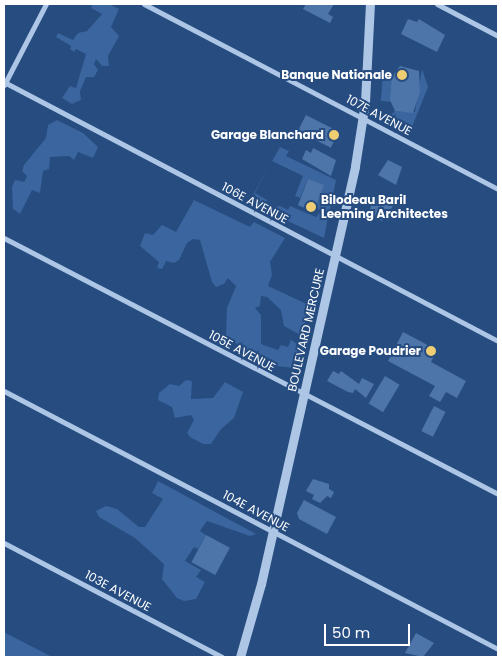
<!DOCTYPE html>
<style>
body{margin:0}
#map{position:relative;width:502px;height:661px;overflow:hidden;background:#264c80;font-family:Poppins,sans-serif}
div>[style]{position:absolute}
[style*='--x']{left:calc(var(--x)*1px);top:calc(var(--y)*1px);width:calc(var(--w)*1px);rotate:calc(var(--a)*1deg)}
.green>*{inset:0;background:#3a659e;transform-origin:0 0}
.building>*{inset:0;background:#4e75a9;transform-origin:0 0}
.minor>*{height:5px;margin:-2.5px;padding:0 2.5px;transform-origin:2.5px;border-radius:2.5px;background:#adc6e6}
.tertiary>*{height:9px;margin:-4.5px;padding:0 4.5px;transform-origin:4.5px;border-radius:4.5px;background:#adc6e6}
.dots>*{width:14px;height:14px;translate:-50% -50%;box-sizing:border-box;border:2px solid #264c80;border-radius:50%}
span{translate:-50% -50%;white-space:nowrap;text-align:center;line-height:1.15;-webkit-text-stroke:4px #264c80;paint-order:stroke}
.poi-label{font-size:12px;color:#fff;font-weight:700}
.right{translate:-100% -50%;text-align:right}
.left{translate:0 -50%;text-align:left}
.street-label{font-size:12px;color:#fff}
.frame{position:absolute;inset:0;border:5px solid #fff;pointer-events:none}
.scale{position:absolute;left:324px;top:624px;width:86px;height:22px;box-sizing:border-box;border:2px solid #fff;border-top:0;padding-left:6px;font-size:15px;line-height:18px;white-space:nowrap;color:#fff;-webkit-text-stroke:4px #264c80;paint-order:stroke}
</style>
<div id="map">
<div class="green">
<div style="clip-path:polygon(93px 4px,109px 4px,119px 9px,111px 27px,119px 36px,108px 56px,109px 66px,102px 66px,96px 59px,94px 64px,98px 70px,94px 77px,86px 77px,80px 91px,81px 100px,72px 104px,62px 98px,70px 86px,76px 88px,86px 54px,76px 49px,74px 52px,70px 49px,71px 46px,56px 37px,58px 33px,73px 40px,78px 33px,87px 31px,102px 14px,91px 8px)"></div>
<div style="clip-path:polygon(422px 69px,428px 87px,412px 127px,390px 116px,395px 111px,415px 112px)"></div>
<div style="left:383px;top:75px;width:11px;height:26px;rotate:5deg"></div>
<div style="clip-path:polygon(57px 120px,83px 133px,98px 147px,93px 158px,78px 152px,74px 160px,69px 156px,50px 157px,49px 169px,43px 171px,40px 193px,32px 190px,20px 214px,13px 209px,12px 187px,15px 180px,24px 182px,27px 176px,22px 171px,24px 165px,46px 138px,48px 125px)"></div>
<div style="clip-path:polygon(280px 147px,289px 151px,286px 156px,336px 180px,329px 214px,314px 207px,323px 186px,308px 179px,300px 198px,295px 196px,303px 176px,272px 161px,255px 193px,267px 200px,264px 209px,249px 202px)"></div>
<div style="clip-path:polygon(194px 200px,250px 227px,254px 222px,285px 238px,270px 262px,272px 275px,268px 286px,309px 305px,302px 336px,284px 326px,281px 310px,267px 297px,261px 296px,260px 306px,255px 308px,261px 315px,261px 344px,278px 350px,281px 345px,288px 347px,291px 340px,300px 345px,295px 368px,276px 366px,255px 354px,250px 355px,238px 349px,237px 344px,226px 336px,227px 308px,236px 286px,228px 278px,224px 284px,216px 287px,212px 282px,200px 240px,193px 239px,187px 243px,179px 260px,174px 263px,166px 261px,162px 269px,157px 268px,159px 262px,140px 246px,145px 233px,153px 235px,162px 225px,176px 232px)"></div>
<div style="clip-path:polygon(280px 206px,288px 210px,290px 206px,316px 217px,319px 213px,328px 217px,324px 238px,275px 215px,276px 207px)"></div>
<div style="clip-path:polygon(186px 380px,192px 381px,191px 399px,213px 398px,225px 382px,243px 392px,234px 418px,221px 429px,211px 444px,203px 444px,190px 437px,187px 433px,194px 420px,191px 415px,175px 418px,172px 407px,158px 400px,159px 393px,170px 384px,179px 386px)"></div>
<div style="clip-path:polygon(158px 481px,256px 534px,250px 536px,207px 521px,200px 531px,206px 535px,198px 549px,194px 547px,185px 561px,201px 570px,196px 577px,205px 582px,196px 599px,184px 601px,177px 598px,162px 579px,164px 564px,135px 538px,99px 517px,96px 511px,106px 506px,117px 509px,139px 527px,145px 527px,163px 499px,152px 493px)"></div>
<div style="clip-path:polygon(4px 632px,52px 657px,4px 657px)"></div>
</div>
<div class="building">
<div style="clip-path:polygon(306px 4px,334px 4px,328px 14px,333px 17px,330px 23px,303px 9px)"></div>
<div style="clip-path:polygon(408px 19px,417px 22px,419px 19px,445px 35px,437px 52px,401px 34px)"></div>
<div style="clip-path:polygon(400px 66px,419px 71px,420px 92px,413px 113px,395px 111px,390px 100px,392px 77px)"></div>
<div style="left:306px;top:115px;width:37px;height:18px;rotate:27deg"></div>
<div style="clip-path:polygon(313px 148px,336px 160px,331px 176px,302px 159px,306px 150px,311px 153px)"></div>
<div style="clip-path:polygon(388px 160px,402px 167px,396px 185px,378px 175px)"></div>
<div style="left:308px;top:179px;width:17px;height:28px;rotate:21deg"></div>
<div style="clip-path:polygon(375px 196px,393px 206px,382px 221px,368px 214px)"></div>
<div style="clip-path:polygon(403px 332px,437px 350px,431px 362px,466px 381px,457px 398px,446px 392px,440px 402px,429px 396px,435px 386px,388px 361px)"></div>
<div style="clip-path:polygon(333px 371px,339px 374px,341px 371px,359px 384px,362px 378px,374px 384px,366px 398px,355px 389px,353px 393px,348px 392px,327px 381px)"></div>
<div style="left:385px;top:376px;width:17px;height:32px;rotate:31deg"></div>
<div style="left:434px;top:406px;width:13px;height:28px;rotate:27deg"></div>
<div style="clip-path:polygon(313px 479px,329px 484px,329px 489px,334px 492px,331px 498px,327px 496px,320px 503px,312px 499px,314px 495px,306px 491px)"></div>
<div style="clip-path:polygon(304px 500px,336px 517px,327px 534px,299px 519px,297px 513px)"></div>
<div style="left:206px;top:535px;width:27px;height:31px;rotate:28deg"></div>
<div style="clip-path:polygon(416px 633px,434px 643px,423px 657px,405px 653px)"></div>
</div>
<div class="minor">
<div style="--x:144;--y:4;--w:399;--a:27.6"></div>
<div style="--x:437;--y:4;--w:69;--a:27.7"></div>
<div style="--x:4;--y:82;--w:558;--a:27.67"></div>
<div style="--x:4;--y:85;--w:91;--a:-62.6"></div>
<div style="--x:4;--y:238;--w:556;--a:27.39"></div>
<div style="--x:4;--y:391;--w:557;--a:27.58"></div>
<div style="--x:4;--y:543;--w:246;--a:27.6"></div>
</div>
<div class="tertiary">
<div style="--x:240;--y:657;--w:76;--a:-74"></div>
<div style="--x:261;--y:584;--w:428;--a:-77.3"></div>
<div style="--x:355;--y:166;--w:65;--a:-81.1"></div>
<div style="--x:365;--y:102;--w:98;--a:-87.1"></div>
</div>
<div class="dots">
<div style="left:402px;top:75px;background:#efcd72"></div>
<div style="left:334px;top:135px;background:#efcd72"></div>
<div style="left:311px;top:207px;background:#efcd72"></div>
<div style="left:431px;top:351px;background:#efcd72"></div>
</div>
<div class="poi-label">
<span class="right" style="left:392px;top:75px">Banque Nationale</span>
<span class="right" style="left:324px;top:135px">Garage Blanchard</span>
<span class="left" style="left:321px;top:207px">Bilodeau Baril<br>Leeming Architectes</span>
<span class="right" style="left:421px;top:351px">Garage Poudrier</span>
</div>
<div class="street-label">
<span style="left:379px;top:115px;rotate:28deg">107E AVENUE</span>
<span style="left:255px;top:203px;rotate:28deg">106E AVENUE</span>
<span style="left:306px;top:330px;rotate:-77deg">BOULEVARD MERCURE</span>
<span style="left:242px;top:351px;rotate:28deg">105E AVENUE</span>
<span style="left:256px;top:511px;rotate:28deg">104E AVENUE</span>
<span style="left:118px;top:591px;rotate:28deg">103E AVENUE</span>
</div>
<div class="frame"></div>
<div class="scale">50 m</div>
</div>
